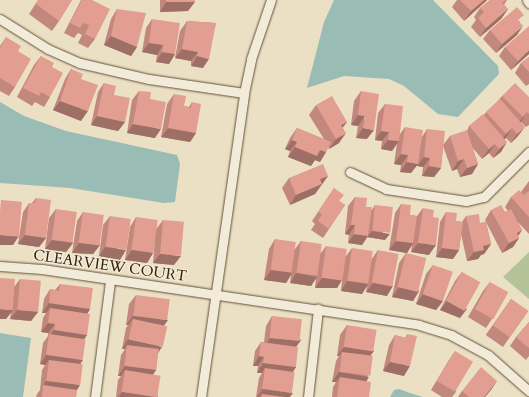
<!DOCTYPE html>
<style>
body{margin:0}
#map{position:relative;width:529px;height:397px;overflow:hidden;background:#ece0c4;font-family:Cardo,serif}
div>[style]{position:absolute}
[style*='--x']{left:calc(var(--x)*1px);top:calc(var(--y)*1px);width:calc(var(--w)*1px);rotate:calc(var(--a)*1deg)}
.green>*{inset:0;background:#b4c397}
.water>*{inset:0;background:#99bdb4}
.roads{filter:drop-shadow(0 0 1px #625037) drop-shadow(0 0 1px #625037)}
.street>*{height:9px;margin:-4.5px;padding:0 4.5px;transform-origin:4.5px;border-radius:4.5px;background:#f3ebd9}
.wall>*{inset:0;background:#c2887d;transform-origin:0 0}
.shaded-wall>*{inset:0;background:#9e6f66}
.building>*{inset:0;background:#e29e91;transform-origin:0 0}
span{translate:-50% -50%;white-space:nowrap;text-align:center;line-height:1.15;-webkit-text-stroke:3px #f3ebd9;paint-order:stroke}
.street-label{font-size:15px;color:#342008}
</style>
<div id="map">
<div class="green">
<div style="clip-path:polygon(529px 252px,529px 299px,503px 277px)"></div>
</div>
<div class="water">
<div style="clip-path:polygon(334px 0,433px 0,498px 66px,499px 74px,458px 117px,438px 114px,404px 86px,389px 79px,344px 76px,307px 88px,324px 22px)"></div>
<div style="clip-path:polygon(0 102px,24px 116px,66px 131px,177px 155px,180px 164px,175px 202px,164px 203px,70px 188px,0 183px)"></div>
<div style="clip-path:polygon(0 333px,31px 338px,23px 397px,0 397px)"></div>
<div style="clip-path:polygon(399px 389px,410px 393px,423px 397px,390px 397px,394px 390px)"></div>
</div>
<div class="roads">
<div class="street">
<div style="--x:527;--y:0;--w:4;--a:56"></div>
<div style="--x:0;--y:19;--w:57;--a:32"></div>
<div style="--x:48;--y:49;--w:35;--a:24"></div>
<div style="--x:80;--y:63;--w:71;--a:13.1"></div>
<div style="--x:149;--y:79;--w:96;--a:8.4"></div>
<div style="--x:350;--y:172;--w:40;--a:25"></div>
<div style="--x:386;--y:189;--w:81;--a:8.5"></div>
<div style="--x:466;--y:201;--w:18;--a:-13"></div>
<div style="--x:484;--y:197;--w:64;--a:-45"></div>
<div style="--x:0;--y:266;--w:42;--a:4.1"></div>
<div style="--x:42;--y:269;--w:381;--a:8.4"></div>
<div style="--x:419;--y:325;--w:34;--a:17"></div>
<div style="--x:451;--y:335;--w:42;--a:28.4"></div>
<div style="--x:488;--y:355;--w:55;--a:41.3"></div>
<div style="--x:95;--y:397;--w:117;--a:-82.6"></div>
<div style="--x:201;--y:397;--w:307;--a:-81.9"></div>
<div style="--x:244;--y:93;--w:35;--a:-78"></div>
<div style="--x:251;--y:59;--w:62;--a:-71.3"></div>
<div style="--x:308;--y:397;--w:89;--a:-83.5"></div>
</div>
</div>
<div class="wall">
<div style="clip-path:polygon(38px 0,72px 0,59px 21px,52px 31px,29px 14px)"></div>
<div style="clip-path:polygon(81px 0,92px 0,95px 39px,88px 48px,78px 43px,82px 35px,78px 33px,74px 38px,64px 33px,78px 6px)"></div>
<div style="clip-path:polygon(160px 0,195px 0,188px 11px,160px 12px)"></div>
<div style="clip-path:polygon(457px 0,487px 0,485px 2px,464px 21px,452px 7px)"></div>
<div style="clip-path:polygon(490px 0,507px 0,504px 5px,508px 9px,501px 19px,480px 37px,471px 27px,476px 20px,474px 17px,480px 8px)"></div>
<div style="clip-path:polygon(117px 9px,137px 47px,131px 56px,104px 45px,111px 19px)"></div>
<div style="clip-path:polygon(152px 19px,175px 54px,169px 64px,156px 62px,157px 55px,142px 52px,146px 28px)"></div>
<div style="clip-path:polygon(187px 21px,216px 23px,203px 68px,191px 66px,191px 61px,175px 58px,180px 31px)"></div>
<div style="clip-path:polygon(520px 21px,517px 35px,496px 53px,483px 39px,490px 30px)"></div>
<div style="clip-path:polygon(6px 37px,18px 51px,15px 87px,9px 96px,0 91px,0 46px)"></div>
<div style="clip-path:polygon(505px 47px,529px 54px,511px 70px,499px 56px)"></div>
<div style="clip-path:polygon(41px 56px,52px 67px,50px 97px,44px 107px,35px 102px,32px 106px,17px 97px,34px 65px)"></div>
<div style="clip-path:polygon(529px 57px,529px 84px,526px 86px,515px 73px,521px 63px)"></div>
<div style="clip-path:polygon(71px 69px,81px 79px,81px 121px,53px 110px,65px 79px)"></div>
<div style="clip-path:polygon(104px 83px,114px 95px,125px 122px,118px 131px,91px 125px,98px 92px)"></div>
<div style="clip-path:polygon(139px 91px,150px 99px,155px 138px,127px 133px,132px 100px)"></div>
<div style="clip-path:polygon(361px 91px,367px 139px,356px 138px,358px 126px,351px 125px,354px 101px)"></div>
<div style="clip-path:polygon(174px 94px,184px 106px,189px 107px,192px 102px,196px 133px,190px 142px,161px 137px,167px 104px)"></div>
<div style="clip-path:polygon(502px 96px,529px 97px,529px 125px,526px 127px,521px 122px,518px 136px,511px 143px,506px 138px,505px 139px,501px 152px,493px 158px,489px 153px,482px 159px,472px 147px,478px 164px,472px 174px,460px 177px,457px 169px,452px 171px,443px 146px,441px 168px,434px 177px,422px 176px,423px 167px,417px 166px,417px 165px,411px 173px,400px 172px,401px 165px,394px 164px,397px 143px,392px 151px,381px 149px,382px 141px,375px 140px,378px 113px,385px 104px,400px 134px,405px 127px,422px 137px,427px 129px,443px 145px,450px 136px,467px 131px,469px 126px,484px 115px,486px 112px,497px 102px)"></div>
<div style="clip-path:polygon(316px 105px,347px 122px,342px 128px,339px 143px,329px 149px,328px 147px,326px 152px,320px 162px,315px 160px,311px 166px,288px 157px,290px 151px,285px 149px,290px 138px,297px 128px,324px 139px,309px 115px)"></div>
<div style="clip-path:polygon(328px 176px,315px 194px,290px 205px,282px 188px,289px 178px)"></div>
<div style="clip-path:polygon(529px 181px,529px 234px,518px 222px,522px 230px,518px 236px,519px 238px,513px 247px,502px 253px,486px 222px,491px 244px,484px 254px,481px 255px,478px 259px,467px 261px,461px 234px,459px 250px,453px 259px,436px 257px,440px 222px,446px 212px,456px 221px,462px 222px,466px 216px,480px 223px,486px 222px,485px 220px,491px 210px,505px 212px,508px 211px,505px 207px,511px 197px,521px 192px)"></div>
<div style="clip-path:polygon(334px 188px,339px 201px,345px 205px,323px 238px,311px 230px,315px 224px,312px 221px)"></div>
<div style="clip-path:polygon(355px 197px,366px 207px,372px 210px,375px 205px,385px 240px,367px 237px,362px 245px,348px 243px,349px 235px,345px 234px,348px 206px)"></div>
<div style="clip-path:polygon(36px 198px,46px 238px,39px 247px,18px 244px,23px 212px,29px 203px,32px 203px)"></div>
<div style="clip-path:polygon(401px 204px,410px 215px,417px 216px,423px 208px,429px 255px,411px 252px,412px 245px,407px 253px,389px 250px,395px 213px)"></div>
<div style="clip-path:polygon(56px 209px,73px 243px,66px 252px,45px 249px,49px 218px)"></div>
<div style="clip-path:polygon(83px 212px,100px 245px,93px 254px,72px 253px,77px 221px)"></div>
<div style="clip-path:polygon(110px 216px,120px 260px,99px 256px,103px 225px)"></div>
<div style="clip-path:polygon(136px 217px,157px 228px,163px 220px,174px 265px,153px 263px,155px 238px,153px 253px,147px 263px,125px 260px,130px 227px)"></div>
<div style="clip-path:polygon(275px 239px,295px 249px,301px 241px,321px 253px,326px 246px,346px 256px,352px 248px,371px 260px,378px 250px,387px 296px,366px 292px,367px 286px,362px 294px,341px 291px,342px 280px,337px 288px,315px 288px,316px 278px,311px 286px,290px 283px,291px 275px,286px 283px,264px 280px,269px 249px)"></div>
<div style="clip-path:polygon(406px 253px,419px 291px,413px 301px,392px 297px,399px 263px)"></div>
<div style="clip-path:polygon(433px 265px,443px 301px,436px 310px,416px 304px,426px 274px)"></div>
<div style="clip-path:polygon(462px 272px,460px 318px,440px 310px,455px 281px)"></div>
<div style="clip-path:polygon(20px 279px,38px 312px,31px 321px,10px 319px,11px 312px,6px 319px,14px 287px)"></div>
<div style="clip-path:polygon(490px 282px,492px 319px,486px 328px,468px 317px,483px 291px)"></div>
<div style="clip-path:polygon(60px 284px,90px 309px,87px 314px,87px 335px,84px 339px,80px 364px,76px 397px,36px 397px,37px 394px,40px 390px,42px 370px,45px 365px,40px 364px,43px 343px,48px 336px,48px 333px,41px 332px,43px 318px,46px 313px,42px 313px,44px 299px,50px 289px,55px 290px)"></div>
<div style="clip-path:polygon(136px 295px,164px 326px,158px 352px,156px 370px,153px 375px,158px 397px,116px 397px,118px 380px,121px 376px,118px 376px,121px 355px,125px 349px,122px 349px,126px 328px,128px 325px,126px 325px,129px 304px)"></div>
<div style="left:511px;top:299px;width:21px;height:44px;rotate:35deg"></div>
<div style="clip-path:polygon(272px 316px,301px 340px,296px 346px,296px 367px,293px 372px,290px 397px,256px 397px,259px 378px,262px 373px,257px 373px,258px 366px,253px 366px,255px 351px,261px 342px,264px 342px,266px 326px)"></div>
<div style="clip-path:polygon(529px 322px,529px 356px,526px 360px,510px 346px,516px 337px)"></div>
<div style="clip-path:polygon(347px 325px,374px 351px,370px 356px,367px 381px,369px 397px,332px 397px,333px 387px,336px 382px,332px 382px,336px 361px,339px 356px,337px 356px,340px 335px)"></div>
<div style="clip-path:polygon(407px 334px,404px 376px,383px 371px,389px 345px,395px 335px,405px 338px)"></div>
<div style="clip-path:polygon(455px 351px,456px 392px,452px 397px,442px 397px,431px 390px,449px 360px)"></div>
<div style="clip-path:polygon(497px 381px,485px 397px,458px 397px,462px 391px)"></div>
</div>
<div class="shaded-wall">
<div style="clip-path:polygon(484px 0,487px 0,485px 2px,464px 21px,471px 11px)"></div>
<div style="clip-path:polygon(166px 2px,195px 2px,188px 11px,160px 12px)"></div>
<div style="clip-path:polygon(508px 9px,501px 19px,480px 37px,486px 28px)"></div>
<div style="clip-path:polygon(523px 26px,517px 35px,496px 53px,502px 44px)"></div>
<div style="clip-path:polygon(111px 36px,137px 47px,131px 56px,104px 45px)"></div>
<div style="clip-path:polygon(149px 43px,163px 45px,157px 55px,142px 52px)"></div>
<div style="clip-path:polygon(182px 49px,198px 52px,191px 61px,175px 58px)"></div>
<div style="clip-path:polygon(529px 50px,529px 54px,511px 70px,518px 61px)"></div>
<div style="clip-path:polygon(162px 52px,175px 54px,169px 64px,156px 62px)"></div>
<div style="clip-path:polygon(197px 56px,209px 59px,203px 68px,191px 66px)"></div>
<div style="clip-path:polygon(60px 101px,88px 111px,81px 121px,53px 110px)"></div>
<div style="clip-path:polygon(527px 112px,521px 122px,516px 126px,523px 117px)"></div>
<div style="clip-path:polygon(358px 115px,365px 116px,358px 126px,351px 125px)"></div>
<div style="clip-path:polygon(97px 116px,125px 122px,118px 131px,91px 125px)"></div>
<div style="clip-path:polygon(347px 122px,340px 131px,341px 125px)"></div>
<div style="clip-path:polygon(133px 124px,161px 129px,155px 138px,127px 133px)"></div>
<div style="clip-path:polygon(525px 127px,518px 136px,511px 143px,517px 134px)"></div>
<div style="clip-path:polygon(168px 128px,196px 133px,190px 142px,161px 137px)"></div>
<div style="clip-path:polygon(363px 128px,374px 130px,367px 139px,356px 138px)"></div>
<div style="clip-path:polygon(512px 128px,506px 138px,499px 143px,506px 134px)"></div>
<div style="clip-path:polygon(381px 131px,389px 132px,382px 141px,375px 140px)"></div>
<div style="clip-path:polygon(346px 133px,339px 143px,329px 149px,336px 139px)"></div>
<div style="clip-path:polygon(292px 140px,297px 142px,290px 151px,285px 149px)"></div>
<div style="clip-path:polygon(388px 140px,399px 141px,392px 151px,381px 149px)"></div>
<div style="clip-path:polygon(507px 142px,501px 152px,493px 158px,499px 149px)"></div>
<div style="clip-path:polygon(495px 144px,489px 153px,482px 159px,489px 149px)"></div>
<div style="clip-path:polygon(295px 147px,320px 150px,326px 152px,320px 162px,315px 160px,311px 166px,288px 157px)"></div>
<div style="clip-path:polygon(401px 154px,408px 155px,401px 165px,394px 164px)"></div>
<div style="clip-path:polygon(424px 157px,430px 158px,423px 167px,417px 166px)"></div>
<div style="clip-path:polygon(464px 159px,457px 169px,452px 171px,458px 161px)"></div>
<div style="clip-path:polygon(407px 162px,418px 164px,411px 173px,400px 172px)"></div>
<div style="clip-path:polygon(478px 164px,472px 174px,460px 177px,467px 168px)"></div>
<div style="clip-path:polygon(429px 166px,441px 168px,434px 177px,422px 176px)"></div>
<div style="clip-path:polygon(328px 176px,315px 194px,290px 205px,296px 195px,320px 179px)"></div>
<div style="clip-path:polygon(351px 225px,355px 225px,349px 235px,345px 234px)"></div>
<div style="clip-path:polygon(522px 230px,516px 239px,517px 233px)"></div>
<div style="clip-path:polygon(372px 231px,390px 234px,385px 240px,367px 237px)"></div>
<div style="clip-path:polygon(354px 234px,368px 236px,362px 245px,348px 243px)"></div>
<div style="clip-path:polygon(0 235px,19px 236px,13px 245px,0 245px)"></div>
<div style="clip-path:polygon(25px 235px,46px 238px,39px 247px,18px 244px)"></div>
<div style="clip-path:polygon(519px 238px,513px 247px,502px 253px,509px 243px)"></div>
<div style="clip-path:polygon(52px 240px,73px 243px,66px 252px,45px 249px)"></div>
<div style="clip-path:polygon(396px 241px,413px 243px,407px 253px,389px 250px)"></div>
<div style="clip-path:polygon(79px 243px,100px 245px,93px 254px,72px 253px)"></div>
<div style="clip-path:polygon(418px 243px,436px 245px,429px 255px,411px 252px)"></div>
<div style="clip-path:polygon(491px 244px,484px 254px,481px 255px,478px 259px,467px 261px,474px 252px,483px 246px)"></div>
<div style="clip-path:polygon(105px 247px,126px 250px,120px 260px,99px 256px)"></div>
<div style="clip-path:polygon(442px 248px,459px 250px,453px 259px,436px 257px)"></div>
<div style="clip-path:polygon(132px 250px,153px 253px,147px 263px,125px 260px)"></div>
<div style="clip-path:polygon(160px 254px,181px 256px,174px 265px,153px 263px)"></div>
<div style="clip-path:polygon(271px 270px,292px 273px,286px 283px,264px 280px)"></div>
<div style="clip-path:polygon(296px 273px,317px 277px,311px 286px,290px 283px)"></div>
<div style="clip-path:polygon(322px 278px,343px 278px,337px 288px,315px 288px)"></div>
<div style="clip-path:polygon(347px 281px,368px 284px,362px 294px,341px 291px)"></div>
<div style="clip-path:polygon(373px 283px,393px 286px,387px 296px,366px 292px)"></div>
<div style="clip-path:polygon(399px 287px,419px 291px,413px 301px,392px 297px)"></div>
<div style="clip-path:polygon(423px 294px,443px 301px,436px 310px,416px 304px)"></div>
<div style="clip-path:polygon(447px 301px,467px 309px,460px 318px,440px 310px)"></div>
<div style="clip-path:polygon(49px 303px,90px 309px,84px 319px,50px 308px,46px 313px,42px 313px)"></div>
<div style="clip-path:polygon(0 309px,13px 310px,6px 319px,0 319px)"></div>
<div style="clip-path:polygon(17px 310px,38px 312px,31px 321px,10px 319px)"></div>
<div style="clip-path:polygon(133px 316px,168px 320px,161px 330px,133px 319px,128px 325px,126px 325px)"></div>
<div style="clip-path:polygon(48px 323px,55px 324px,48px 333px,41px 332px)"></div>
<div style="clip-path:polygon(54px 330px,87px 335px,80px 345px,49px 337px)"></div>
<div style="clip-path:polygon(270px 338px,301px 340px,294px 350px,264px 347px)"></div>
<div style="clip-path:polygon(128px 339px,162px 347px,156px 356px,127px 345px,125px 349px,122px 349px)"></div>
<div style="clip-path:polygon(344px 347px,374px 351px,367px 360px,342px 352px,339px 356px,337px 356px)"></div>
<div style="clip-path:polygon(46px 355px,83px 360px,76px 370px,49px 360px,45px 365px,40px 364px)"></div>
<div style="clip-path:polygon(259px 356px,264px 357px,258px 366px,253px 366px)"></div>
<div style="clip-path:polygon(390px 362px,410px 366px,404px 376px,383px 371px)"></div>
<div style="clip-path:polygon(263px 363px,296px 367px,289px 377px,265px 368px,262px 373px,257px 373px)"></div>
<div style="clip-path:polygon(125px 366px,156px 370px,149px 380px,125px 370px,121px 376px,118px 376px)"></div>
<div style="clip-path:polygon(339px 372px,369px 377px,363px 386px,340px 377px,336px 382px,332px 382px)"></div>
<div style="clip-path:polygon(46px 381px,80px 385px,74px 395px,43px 385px,39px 390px)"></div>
<div style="clip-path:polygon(497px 381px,491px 390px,485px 397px,484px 397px)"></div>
<div style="clip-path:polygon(263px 389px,293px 393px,290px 397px,261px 397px,262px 394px,259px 397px,257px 397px)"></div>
<div style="clip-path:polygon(122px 392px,158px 397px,120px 397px,120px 396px,119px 397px,118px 397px)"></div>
</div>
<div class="building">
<div style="clip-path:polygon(38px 0,72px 0,59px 21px,36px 4px)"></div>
<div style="clip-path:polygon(82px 0,92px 0,110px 9px,95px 39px,85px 34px,89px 25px,83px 23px,80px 28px,70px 23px)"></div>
<div style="left:166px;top:0;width:29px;height:2px"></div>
<div style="clip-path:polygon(460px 0,484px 0,471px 11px)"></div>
<div style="clip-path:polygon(490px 0,506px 0,502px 3px,508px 9px,486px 28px,478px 18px,484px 12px,480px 8px)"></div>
<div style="clip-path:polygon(517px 7px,524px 15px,518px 20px,523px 26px,502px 44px,490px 30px)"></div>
<div style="clip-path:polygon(117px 9px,146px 13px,137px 47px,111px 36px)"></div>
<div style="clip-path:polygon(152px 19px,180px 23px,175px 54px,162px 52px,163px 45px,149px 43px)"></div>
<div style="clip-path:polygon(187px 21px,216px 23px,209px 59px,197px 56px,198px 52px,182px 49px)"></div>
<div style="clip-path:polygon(529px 26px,529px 50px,518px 61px,505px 47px)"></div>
<div style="clip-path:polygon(6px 37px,21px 46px,18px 51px,31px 59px,15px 87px,0 78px,0 48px)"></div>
<div style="clip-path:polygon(41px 56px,54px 63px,52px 67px,63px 73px,50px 97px,41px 92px,39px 96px,23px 88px)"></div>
<div style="clip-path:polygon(529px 57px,529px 72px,521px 63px)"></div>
<div style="clip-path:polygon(71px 69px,83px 74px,81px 79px,98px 85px,88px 111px,60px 101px)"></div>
<div style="clip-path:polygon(104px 83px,116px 86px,114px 95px,130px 98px,125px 122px,97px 116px)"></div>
<div style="clip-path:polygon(515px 83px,529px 97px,529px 114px,527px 112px,523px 117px,502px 96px)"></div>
<div style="clip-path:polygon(139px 91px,151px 92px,150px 99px,166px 102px,161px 129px,133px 124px)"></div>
<div style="clip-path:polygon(361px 91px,379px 94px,374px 130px,363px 128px,365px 116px,358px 115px)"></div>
<div style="clip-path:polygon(174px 94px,186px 96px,184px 106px,191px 108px,192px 102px,201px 104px,196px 133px,168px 128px)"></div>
<div style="clip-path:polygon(332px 96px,347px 122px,341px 125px,346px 133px,336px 139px,316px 105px)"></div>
<div style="clip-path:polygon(500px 99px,525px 127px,517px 134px,512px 128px,506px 134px,486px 112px)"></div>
<div style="clip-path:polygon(385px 104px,403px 106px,399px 141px,388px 140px,389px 132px,381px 131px)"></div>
<div style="clip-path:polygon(483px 114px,507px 142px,499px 149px,495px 144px,489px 149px,469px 126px)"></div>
<div style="clip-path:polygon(405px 127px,423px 130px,418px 164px,407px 162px,408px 155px,401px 154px)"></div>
<div style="clip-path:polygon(297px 128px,331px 142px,326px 152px,320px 150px,317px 156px,295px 147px,297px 142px,292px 140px)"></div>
<div style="clip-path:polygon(427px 129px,445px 131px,441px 168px,429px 166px,430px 158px,424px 157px)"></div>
<div style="clip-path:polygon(467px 130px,478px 164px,467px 168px,464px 159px,458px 161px,450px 136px)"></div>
<div style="clip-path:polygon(323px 164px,328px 176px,320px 179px,322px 184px,296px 195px,289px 178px)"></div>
<div style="clip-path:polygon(334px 188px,344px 195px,339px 201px,345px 205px,329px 229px,318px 221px,322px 214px,318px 212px)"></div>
<div style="clip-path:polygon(519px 190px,524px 195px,529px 191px,529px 217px,511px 197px)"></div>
<div style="clip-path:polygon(355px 197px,367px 198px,366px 207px,372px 207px,368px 236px,354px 234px,355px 225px,351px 225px)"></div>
<div style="clip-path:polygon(36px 198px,51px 200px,46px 238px,25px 235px,29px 203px,35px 203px)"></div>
<div style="left:1px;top:200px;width:21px;height:35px;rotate:5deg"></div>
<div style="clip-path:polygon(401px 204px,411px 205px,410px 215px,417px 216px,413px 243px,396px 241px)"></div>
<div style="left:375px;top:205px;width:18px;height:26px;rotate:6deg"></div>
<div style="clip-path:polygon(501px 205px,505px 212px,511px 209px,522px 230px,517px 233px,519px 238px,509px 243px,491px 210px)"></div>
<div style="clip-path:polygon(423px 208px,434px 210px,433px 217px,439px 218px,436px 245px,418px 243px)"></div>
<div style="left:56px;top:209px;width:21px;height:31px;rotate:8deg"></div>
<div style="left:83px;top:212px;width:21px;height:31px;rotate:8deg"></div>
<div style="clip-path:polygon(446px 212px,457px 213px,456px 221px,463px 222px,459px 250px,442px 248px)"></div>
<div style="clip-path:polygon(479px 214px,480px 223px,486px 222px,491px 244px,483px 246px,484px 250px,474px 252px,466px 216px)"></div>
<div style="left:110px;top:216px;width:21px;height:31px;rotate:8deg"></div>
<div style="left:136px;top:217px;width:22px;height:33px;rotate:8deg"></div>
<div style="left:163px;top:220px;width:21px;height:34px;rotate:5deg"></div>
<div style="left:275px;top:239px;width:21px;height:31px;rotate:8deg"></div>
<div style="left:301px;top:241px;width:21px;height:32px;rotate:8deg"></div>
<div style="left:326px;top:246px;width:21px;height:32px;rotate:8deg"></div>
<div style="left:352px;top:248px;width:21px;height:33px;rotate:8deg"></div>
<div style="left:378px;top:250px;width:21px;height:33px;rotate:11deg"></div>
<div style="left:406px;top:253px;width:21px;height:35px;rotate:14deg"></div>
<div style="left:433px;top:265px;width:21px;height:31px;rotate:19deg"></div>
<div style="left:462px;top:272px;width:21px;height:33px;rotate:29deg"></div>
<div style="left:0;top:278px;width:15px;height:31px;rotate:4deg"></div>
<div style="left:20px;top:279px;width:21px;height:31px;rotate:5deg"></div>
<div style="left:490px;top:282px;width:21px;height:31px;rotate:29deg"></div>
<div style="clip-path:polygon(60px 284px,93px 288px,90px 309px,49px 303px,50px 289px,59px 291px)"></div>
<div style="left:136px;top:295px;width:34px;height:21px;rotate:7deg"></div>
<div style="left:511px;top:299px;width:21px;height:32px;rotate:35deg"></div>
<div style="clip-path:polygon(50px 308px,90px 314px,87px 335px,54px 330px,55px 324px,48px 323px)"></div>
<div style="left:272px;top:316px;width:30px;height:22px;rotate:6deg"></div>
<div style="left:133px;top:319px;width:35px;height:21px;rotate:12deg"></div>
<div style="clip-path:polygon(529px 322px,529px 348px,516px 337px)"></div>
<div style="left:347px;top:325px;width:30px;height:22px;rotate:9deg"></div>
<div style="left:49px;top:334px;width:37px;height:21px;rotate:8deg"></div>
<div style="clip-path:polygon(407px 334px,417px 336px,410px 366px,390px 362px,395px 335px,407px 338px)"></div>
<div style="clip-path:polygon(261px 342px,298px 347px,296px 367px,263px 363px,264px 357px,259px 356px)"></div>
<div style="left:127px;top:345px;width:32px;height:21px;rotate:7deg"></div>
<div style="left:455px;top:351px;width:21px;height:35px;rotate:31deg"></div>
<div style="left:342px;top:352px;width:31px;height:20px;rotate:7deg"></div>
<div style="left:49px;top:360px;width:34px;height:21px;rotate:7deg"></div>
<div style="clip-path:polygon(481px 367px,497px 381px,484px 397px,469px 397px,462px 391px)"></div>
<div style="left:265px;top:368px;width:30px;height:21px;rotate:8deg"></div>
<div style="left:125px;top:370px;width:36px;height:22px;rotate:9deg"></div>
<div style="clip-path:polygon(340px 377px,371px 382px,369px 397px,337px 397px)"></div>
<div style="clip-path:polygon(43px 385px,77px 390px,76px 397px,42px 397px)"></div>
<div style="clip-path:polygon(262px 394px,285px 397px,261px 397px)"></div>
</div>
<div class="street-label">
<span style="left:110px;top:266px;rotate:8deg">CLEARVIEW COURT</span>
</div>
</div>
